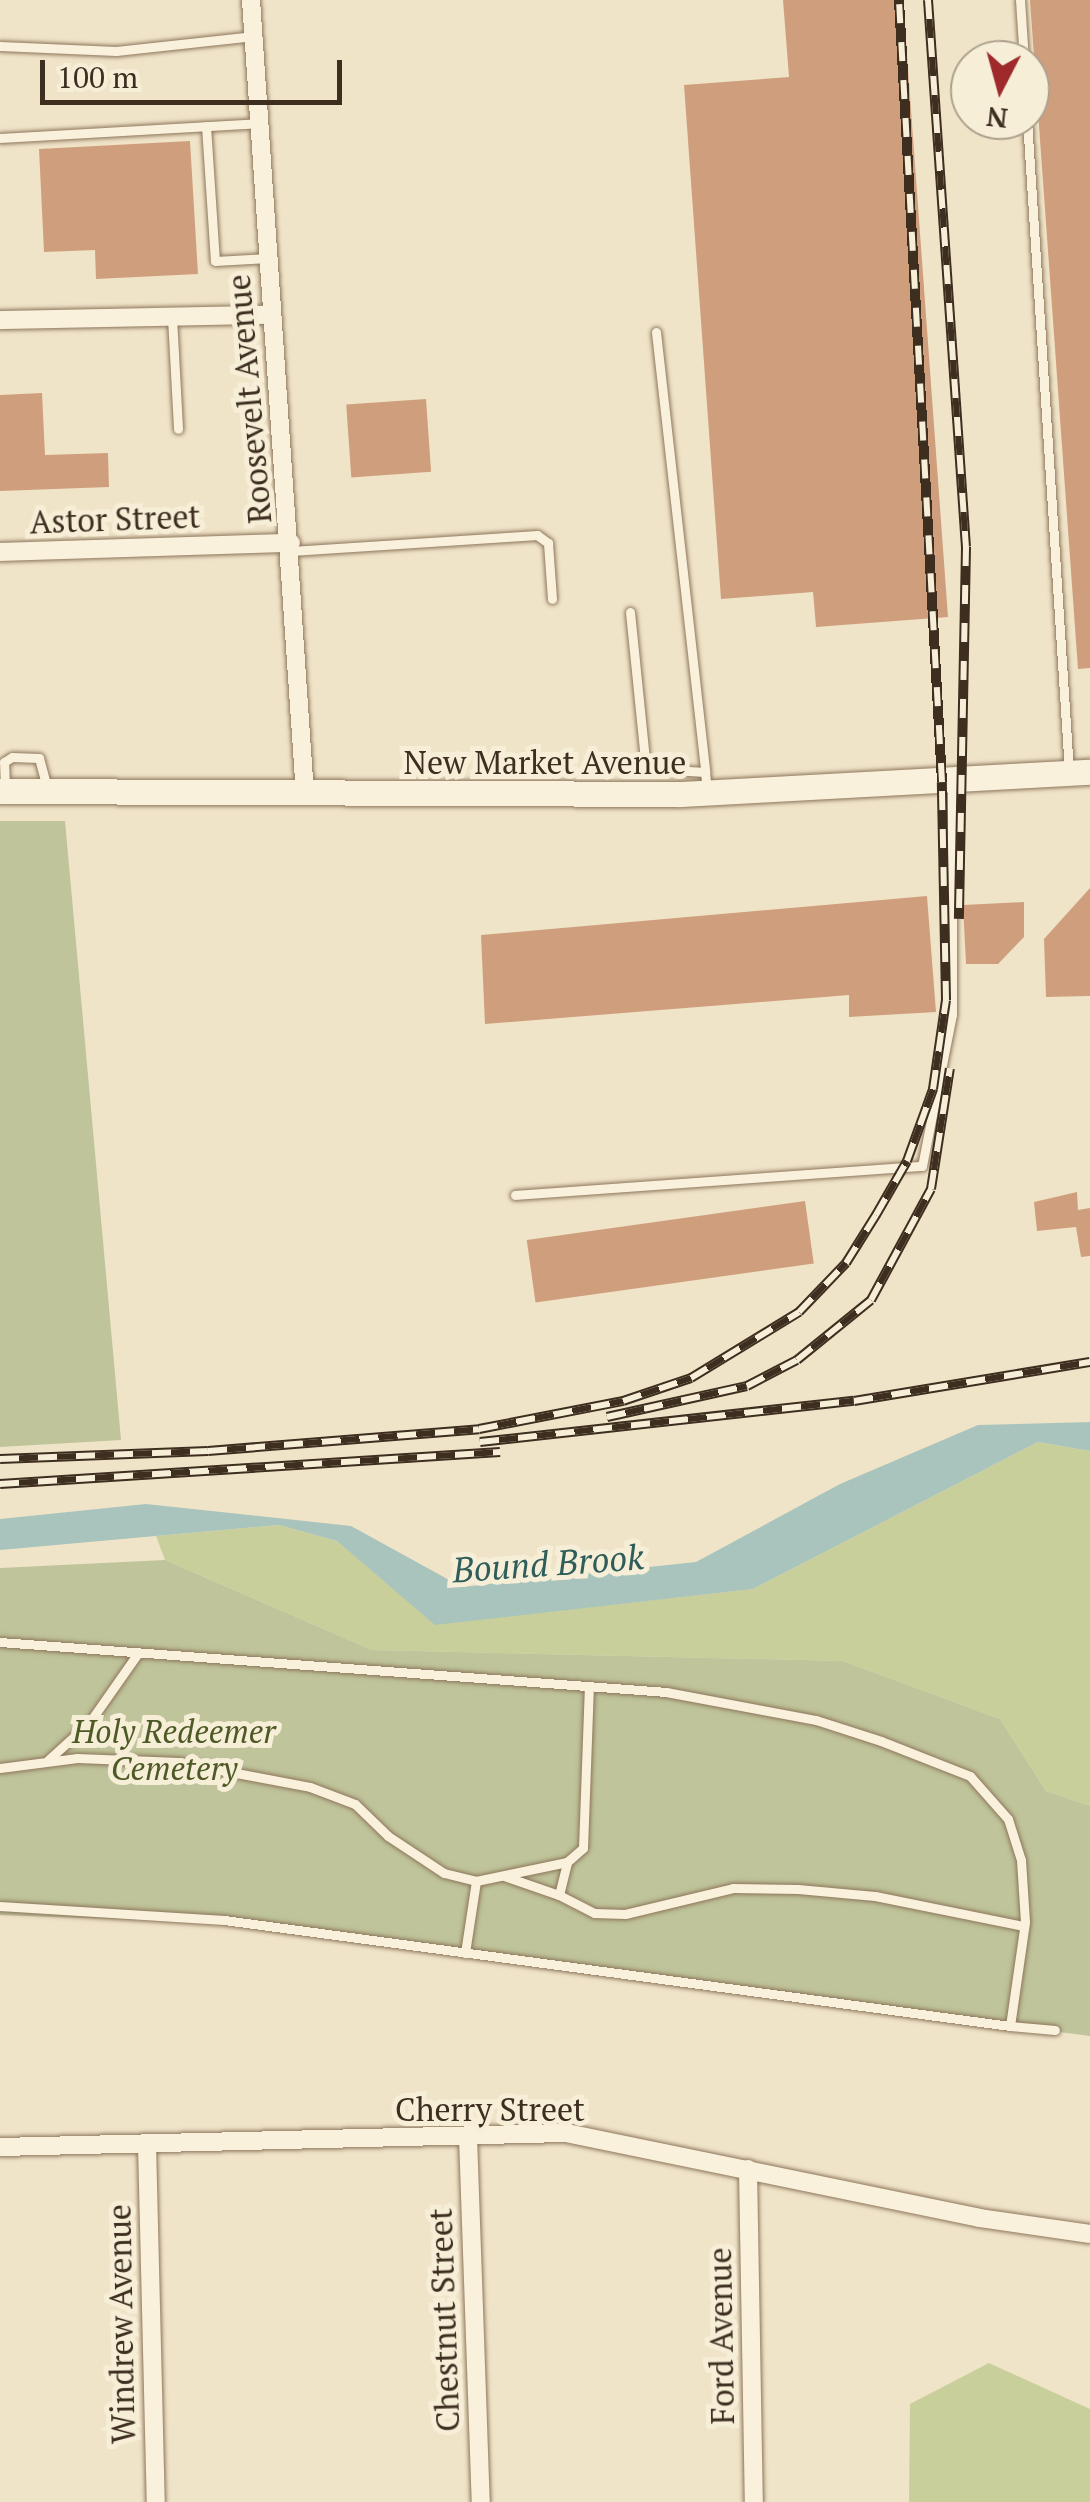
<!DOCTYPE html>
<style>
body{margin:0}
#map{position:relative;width:1090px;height:2502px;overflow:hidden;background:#f0e4c8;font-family:"PT Serif",serif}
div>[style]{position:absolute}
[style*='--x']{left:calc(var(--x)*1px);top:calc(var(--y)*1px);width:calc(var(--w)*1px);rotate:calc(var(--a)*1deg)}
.green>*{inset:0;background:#c9cf9b}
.cemetery>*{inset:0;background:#bfc49a}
.water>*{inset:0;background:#a9c4bc}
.building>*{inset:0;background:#cf9f7d;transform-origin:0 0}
.roads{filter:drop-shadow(0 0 2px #8d765c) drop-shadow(0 0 2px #8d765c)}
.service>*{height:9px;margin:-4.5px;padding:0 4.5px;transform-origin:4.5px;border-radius:4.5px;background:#faf1dc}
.minor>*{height:18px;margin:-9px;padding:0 9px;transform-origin:9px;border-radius:9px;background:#faf1dc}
.secondary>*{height:25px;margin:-12.5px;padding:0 12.5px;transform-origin:12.5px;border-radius:12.5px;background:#faf1dc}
.rail>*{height:10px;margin-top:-5px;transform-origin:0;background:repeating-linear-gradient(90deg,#f7eed8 0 19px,#3d2e20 0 38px);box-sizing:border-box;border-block:2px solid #3d2e20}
span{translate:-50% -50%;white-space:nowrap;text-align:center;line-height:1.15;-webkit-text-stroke:10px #f7eed8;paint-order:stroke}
.street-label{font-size:32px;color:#3d2e20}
.park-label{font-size:32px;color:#4d5a26;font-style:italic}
.water-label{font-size:35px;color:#2f5d5a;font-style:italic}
.north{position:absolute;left:950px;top:40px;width:100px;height:100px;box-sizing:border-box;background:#f7eed8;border:2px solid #ada18e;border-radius:50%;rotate:186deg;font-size:28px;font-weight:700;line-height:40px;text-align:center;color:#3d2e20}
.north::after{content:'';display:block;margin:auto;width:35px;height:45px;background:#9e2a2b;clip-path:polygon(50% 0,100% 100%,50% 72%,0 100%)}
.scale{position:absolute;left:40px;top:60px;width:302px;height:45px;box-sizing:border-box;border:5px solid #3d2e20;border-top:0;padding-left:12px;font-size:30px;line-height:35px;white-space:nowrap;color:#3d2e20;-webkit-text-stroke:8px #f7eed8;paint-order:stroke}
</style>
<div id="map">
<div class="green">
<div style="clip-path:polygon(1038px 1442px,1090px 1451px,1090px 1806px,1046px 1791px,1000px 1719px,843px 1661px,372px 1650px,165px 1560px,156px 1536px,279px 1525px,337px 1541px,436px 1624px,753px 1589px)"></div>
<div style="clip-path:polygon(989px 2363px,1090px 2409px,1090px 2502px,909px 2502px,910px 2404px)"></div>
</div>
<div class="cemetery">
<div style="clip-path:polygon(0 821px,65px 821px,121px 1440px,0 1447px)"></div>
<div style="clip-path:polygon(165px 1560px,372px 1650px,843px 1661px,1000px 1719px,1046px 1791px,1090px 1806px,1090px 2036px,223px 1923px,0 1915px,0 1568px)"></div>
</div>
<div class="water">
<div style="clip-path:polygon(1090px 1422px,1090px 1451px,1038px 1442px,753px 1589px,435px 1625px,337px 1541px,279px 1525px,0 1550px,0 1519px,146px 1504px,351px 1526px,462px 1587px,696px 1562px,840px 1484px,978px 1425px)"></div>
</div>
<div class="building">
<div style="clip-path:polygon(783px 0,903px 0,948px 617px,816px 627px,813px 592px,721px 599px,684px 85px,789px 77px)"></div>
<div style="clip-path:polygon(1030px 0,1090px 0,1090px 668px,1078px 669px)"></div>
<div style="clip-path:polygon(190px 141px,198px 274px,96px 279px,95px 250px,44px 252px,39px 149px)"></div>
<div style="clip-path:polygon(42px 393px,45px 455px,108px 453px,109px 487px,0 491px,0 395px)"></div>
<div style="left:426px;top:399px;width:73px;height:80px;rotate:86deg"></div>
<div style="clip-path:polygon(1090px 888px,1090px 996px,1046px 997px,1044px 939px)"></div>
<div style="clip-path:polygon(927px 896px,936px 1012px,849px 1017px,849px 995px,485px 1024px,481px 935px)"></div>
<div style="clip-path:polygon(1024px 902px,1024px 937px,998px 964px,966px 964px,963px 905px)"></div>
<div style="clip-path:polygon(1077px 1192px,1078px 1210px,1090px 1208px,1090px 1256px,1081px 1257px,1076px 1227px,1037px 1231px,1034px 1202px)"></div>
<div style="left:805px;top:1201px;width:63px;height:281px;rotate:82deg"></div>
</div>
<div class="roads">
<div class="service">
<div style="--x:1020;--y:0;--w:60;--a:86.2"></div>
<div style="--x:0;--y:46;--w:116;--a:2.5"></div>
<div style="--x:116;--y:51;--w:139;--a:-6.2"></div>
<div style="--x:1027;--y:120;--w:652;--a:86.31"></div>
<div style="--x:206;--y:126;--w:135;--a:86.2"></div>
<div style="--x:215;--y:261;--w:53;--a:-3.2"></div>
<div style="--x:0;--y:138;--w:258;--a:-3.3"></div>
<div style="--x:172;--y:317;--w:112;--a:86.9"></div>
<div style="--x:656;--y:332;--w:443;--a:83.6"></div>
<div style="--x:291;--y:551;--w:247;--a:-3.7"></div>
<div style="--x:537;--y:535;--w:14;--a:36"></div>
<div style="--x:548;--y:543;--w:56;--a:85.9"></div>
<div style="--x:630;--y:612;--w:148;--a:84.2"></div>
<div style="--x:645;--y:759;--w:15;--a:42"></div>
<div style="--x:656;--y:769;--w:49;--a:3.5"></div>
<div style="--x:705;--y:772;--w:18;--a:84"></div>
<div style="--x:5;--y:788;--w:26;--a:-92"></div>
<div style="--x:4;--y:762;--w:9;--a:-32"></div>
<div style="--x:12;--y:757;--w:27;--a:2"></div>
<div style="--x:39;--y:758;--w:31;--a:75"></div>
<div style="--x:515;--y:1195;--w:408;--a:-4.1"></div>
<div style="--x:922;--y:1166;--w:155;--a:-78.8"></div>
<div style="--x:952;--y:1014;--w:230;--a:-90"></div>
<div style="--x:0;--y:1642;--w:668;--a:4.29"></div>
<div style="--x:666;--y:1692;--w:153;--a:10.6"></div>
<div style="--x:816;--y:1720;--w:68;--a:17.9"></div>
<div style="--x:881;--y:1741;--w:96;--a:21.5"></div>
<div style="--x:970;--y:1776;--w:57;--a:48.5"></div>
<div style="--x:1008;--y:1819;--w:43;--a:72.4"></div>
<div style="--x:1021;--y:1860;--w:62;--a:86.3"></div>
<div style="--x:1025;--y:1922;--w:105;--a:98.2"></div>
<div style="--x:1010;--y:2026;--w:45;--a:5.1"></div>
<div style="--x:48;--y:1760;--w:55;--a:-42.1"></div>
<div style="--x:89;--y:1723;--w:85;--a:-55"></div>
<div style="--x:0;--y:1768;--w:78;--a:-7.4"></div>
<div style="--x:77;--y:1758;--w:101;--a:2.3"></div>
<div style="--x:178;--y:1762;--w:134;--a:10.7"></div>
<div style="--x:310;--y:1787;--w:48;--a:20.7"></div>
<div style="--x:355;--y:1804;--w:46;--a:44.1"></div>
<div style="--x:388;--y:1836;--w:67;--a:33.5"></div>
<div style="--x:444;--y:1873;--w:33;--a:14"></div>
<div style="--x:476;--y:1881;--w:73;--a:98.7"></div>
<div style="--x:504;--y:1876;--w:58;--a:19.1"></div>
<div style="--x:559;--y:1895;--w:34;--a:-76"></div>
<div style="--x:476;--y:1881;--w:93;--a:-11.8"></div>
<div style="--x:567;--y:1862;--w:21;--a:-41"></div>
<div style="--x:583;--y:1848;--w:162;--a:-87.9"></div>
<div style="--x:559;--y:1895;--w:39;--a:27"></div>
<div style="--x:594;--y:1913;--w:31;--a:2"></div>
<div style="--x:625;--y:1914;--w:111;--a:-13.5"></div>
<div style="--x:733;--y:1888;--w:65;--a:0.9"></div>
<div style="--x:798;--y:1889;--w:77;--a:5.2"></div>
<div style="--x:875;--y:1896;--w:152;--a:11.4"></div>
<div style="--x:0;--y:1906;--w:224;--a:3.6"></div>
<div style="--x:224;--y:1920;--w:793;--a:7.68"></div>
</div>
<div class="minor">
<div style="--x:251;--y:0;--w:796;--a:86.11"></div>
<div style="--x:0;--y:320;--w:272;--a:-1.1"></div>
<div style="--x:0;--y:552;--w:291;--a:-1.8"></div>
<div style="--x:468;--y:2137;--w:365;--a:88"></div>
<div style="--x:147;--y:2144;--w:358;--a:88.6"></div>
<div style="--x:0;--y:2147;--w:566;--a:-1.42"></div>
<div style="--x:566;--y:2133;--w:422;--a:11.6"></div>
<div style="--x:979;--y:2218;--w:112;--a:8.2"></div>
<div style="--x:748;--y:2169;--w:333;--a:89"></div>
</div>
<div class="secondary">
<div style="--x:0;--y:791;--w:680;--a:0.25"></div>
<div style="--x:680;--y:794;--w:411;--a:-3.1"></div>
</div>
</div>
<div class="rail">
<div style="--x:928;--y:0;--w:548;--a:86.03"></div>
<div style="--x:966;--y:547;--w:372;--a:91.1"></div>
<div style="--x:607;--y:1417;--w:143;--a:-12.5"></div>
<div style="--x:747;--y:1386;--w:56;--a:-27.5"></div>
<div style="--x:797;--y:1360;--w:95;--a:-39"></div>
<div style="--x:871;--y:1300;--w:126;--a:-61.6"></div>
<div style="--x:931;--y:1189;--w:122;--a:-81.1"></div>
<div style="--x:480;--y:1442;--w:376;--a:-6.3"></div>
<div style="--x:854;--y:1401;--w:239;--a:-9.4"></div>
<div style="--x:0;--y:1459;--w:208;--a:-2.2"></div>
<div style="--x:208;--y:1451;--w:272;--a:-4.6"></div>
<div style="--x:479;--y:1429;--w:147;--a:-11"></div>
<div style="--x:623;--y:1401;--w:72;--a:-18.7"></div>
<div style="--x:691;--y:1378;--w:127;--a:-31.4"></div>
<div style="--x:799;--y:1312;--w:68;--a:-46.2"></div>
<div style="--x:846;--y:1263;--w:57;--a:-58"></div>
<div style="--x:876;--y:1215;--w:62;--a:-60.1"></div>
<div style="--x:907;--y:1161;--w:77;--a:-70.1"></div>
<div style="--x:933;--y:1089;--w:90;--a:-81.7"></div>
<div style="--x:946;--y:1000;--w:218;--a:-91.1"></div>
<div style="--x:942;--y:782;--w:783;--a:-93.15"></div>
<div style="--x:0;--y:1484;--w:501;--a:-3.66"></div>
</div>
<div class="street-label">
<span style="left:249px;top:399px;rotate:-95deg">Roosevelt Avenue</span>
<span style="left:115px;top:519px;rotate:-2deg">Astor Street</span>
<span style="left:545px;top:762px">New Market Avenue</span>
<span style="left:490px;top:2109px">Cherry Street</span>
<span style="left:444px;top:2320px;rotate:-92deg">Chestnut Street</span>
<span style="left:121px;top:2324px;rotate:-91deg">Windrew Avenue</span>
<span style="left:721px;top:2336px;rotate:-91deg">Ford Avenue</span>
</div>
<div class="park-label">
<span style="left:174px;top:1750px">Holy Redeemer<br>Cemetery</span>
</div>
<div class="water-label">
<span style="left:548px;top:1563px;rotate:-4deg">Bound Brook</span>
</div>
<div class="north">N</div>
<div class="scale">100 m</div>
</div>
